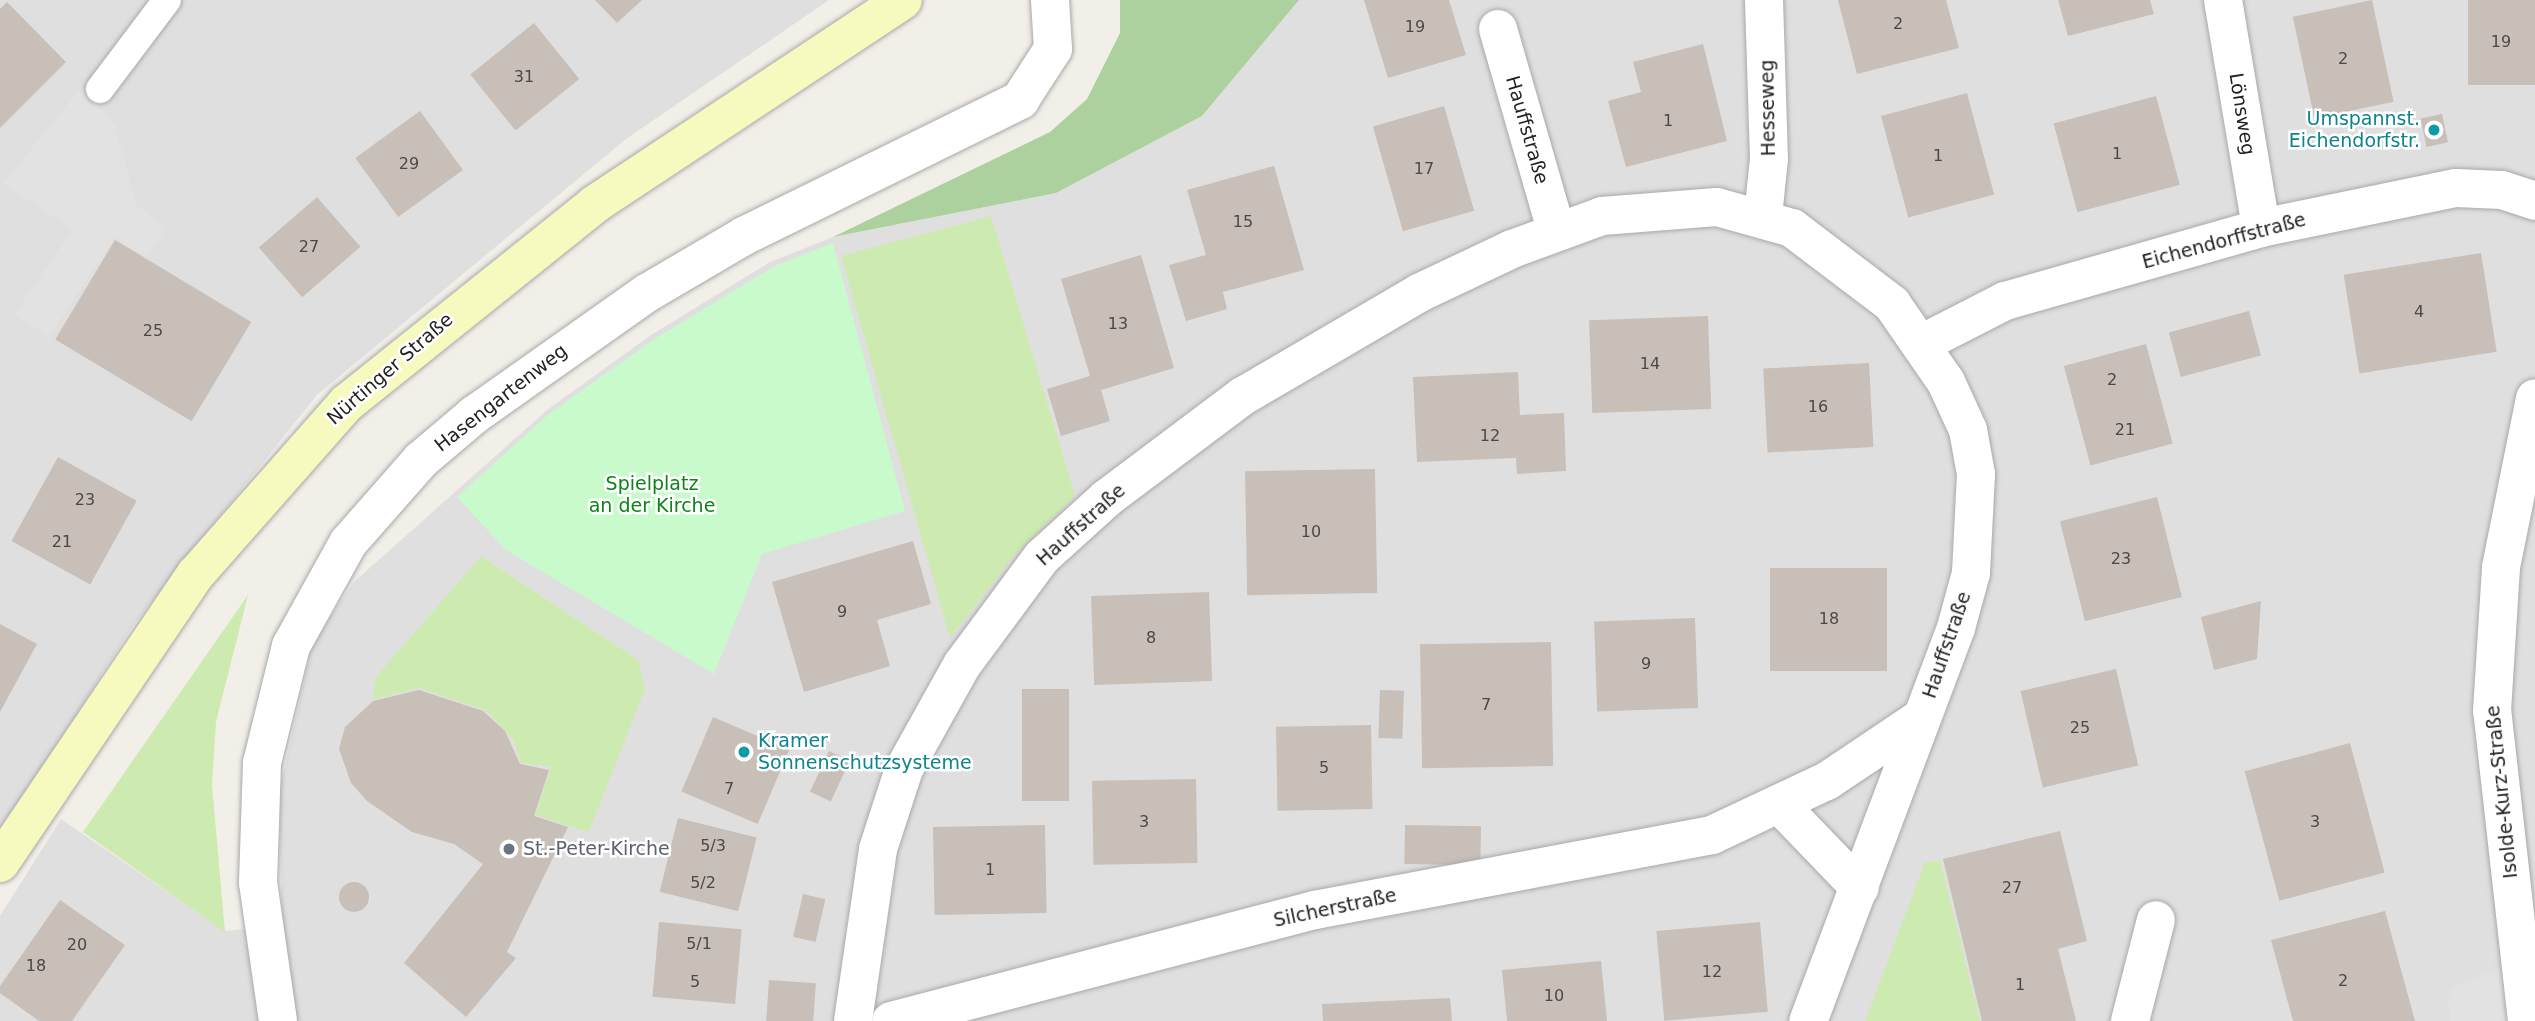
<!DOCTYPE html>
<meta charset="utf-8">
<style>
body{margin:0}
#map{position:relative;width:2535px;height:1021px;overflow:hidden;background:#f2efe9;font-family:"DejaVu Sans",sans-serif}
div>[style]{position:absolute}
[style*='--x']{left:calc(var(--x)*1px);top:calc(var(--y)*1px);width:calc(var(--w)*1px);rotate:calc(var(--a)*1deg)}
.residential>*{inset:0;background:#e0dfdf}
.grass>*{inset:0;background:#cdebb0}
.forest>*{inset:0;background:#add19e}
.park>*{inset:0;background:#c8facc}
.parking>*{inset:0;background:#e2e2e2}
.building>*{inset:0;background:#c7bfb8;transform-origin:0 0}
.round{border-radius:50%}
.roads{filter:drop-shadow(0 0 2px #a9a9a9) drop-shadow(0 0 2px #a9a9a9)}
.lane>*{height:28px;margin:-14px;padding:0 14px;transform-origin:14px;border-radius:14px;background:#fff}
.street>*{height:38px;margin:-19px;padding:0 19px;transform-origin:19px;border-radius:19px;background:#fff}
.secondary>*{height:38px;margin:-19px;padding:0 19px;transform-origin:19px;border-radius:19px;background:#f7fabf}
.dots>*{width:19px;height:19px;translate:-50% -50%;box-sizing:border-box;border:4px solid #fff;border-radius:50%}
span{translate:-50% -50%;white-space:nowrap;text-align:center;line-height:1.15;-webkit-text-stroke:5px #fff;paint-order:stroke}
.number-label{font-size:16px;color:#4b4948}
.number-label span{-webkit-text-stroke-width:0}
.street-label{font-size:19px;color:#222}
.culture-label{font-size:19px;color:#0d838f}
.right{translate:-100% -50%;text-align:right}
.left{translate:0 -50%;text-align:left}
.park-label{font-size:19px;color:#0c8416}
.worship-label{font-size:19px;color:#5b616d}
</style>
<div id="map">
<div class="residential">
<div style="clip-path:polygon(0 0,829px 0,626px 139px,317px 395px,134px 624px,0 834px)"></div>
<div style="clip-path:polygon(1299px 0,2535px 0,2535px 1021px,0 1021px,0 916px,61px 819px,225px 931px,282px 925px,279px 792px,313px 643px,354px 582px,547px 410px,651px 335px,770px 262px,833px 237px,1056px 193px,1202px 116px)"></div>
</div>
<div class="grass">
<div style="clip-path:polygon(991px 216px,1075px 496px,1014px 555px,950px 638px,841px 256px)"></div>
<div style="clip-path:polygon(481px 556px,638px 660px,645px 689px,589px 832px,535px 815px,551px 767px,521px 763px,514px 741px,486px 710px,419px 688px,373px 699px,375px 678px)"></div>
<div style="clip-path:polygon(248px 595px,216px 722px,212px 785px,225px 932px,83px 832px)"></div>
<div style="clip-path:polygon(1940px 861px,1980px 1021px,1865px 1021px,1925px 862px)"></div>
</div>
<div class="forest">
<div style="clip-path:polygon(1120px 0,1299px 0,1202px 116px,1056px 193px,833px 237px,1050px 132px,1087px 99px,1120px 33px)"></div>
</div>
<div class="park">
<div style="clip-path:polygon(833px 243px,905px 511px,762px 554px,714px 674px,506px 550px,457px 497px,550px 413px,656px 338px,777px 265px)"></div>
</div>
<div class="parking">
<div style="clip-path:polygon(81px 88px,115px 125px,136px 205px,166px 228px,147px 257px,115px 237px,49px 337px,14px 315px,73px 229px,3px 184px)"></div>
<div style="clip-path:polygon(2502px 967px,2512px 1021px,2450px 1021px,2448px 997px,2456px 985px)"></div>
</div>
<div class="building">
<div style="clip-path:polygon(595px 0,642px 0,617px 23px)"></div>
<div style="clip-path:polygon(1364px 0,1449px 0,1466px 55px,1388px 78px)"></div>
<div style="clip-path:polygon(1838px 0,1946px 0,1959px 48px,1857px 74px)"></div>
<div style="clip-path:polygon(2058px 0,2150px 0,2154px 14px,2068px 36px)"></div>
<div style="left:2372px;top:0;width:104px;height:81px;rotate:78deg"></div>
<div style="left:2468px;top:0;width:67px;height:85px"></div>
<div style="clip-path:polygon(7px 2px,66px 62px,0 128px,0 9px)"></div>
<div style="left:534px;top:23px;width:72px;height:82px;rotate:51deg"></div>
<div style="clip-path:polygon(1703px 44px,1727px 141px,1626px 167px,1608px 101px,1641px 92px,1633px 62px)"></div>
<div style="left:1967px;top:93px;width:105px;height:89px;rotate:75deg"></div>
<div style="left:2156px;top:96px;width:92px;height:106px;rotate:75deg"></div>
<div style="left:1444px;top:106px;width:109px;height:74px;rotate:74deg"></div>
<div style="left:420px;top:111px;width:73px;height:80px;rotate:54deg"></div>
<div style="left:2442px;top:114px;width:29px;height:22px;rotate:78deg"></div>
<div style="clip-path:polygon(1274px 166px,1304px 270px,1223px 292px,1227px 309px,1186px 321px,1169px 265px,1206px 255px,1187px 190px)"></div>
<div style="left:317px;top:197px;width:66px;height:77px;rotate:49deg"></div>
<div style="left:115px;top:240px;width:159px;height:116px;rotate:31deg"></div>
<div style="left:2481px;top:253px;width:100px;height:139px;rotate:81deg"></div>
<div style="clip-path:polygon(1141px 255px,1174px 368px,1101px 390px,1110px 421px,1061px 436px,1047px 389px,1090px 376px,1061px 279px)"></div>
<div style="left:2249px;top:311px;width:46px;height:83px;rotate:75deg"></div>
<div style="left:1708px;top:316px;width:93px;height:119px;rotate:88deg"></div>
<div style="left:2146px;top:344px;width:103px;height:85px;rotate:75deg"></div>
<div style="left:1869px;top:363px;width:84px;height:106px;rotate:87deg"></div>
<div style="clip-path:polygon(1518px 372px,1520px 415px,1564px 413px,1566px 471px,1517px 474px,1516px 458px,1417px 462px,1413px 377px)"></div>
<div style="left:58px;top:457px;width:90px;height:96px;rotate:29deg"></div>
<div style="left:1375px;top:469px;width:124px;height:130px;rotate:89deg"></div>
<div style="left:2157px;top:497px;width:103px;height:100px;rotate:76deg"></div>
<div style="clip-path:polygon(913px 541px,931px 604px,877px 620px,890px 666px,804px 692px,772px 582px)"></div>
<div style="left:1770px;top:568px;width:117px;height:103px"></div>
<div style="left:1209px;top:592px;width:89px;height:118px;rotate:88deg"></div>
<div style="clip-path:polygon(2261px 601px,2257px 659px,2214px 670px,2201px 617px)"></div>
<div style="left:1695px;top:618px;width:90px;height:101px;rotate:88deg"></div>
<div style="clip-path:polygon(0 624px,37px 644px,0 712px)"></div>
<div style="left:1551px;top:642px;width:124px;height:131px;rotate:89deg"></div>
<div style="left:2116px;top:669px;width:99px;height:98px;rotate:77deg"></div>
<div style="left:1022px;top:689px;width:47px;height:112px"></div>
<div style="clip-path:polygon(419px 690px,483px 711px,505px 731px,520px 764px,549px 770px,534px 816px,568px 827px,507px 952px,516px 958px,466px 1017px,404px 963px,483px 864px,454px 844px,412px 832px,367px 801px,351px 783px,339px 749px,345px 727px,373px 701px)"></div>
<div style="left:1380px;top:690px;width:24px;height:48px;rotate:2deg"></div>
<div style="left:713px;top:717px;width:83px;height:81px;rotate:23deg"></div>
<div style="left:1371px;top:725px;width:84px;height:95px;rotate:89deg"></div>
<div style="left:2350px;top:743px;width:134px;height:109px;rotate:75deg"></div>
<div style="left:829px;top:751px;width:23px;height:45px;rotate:25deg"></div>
<div style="left:1196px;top:779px;width:84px;height:104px;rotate:89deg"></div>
<div style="left:678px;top:818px;width:81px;height:76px;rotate:14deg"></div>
<div style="left:1045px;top:825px;width:88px;height:112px;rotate:89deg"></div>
<div style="left:1405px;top:825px;width:76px;height:39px;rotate:1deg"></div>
<div style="clip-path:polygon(2060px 831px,2087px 941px,2058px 949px,2076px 1021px,1982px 1021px,1943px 859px)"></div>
<div class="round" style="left:339px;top:882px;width:30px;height:30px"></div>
<div style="left:803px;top:894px;width:23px;height:44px;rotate:13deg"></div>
<div style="clip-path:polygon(60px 900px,125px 945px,72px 1021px,39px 1021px,0 993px,0 986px)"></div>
<div style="clip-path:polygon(2385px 911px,2415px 1021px,2293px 1021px,2271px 940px)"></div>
<div style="left:659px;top:922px;width:83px;height:75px;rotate:5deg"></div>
<div style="left:1760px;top:922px;width:90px;height:104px;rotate:85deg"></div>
<div style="clip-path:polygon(1601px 961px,1607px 1021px,1507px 1021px,1502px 970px)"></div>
<div style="left:769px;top:980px;width:47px;height:41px;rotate:4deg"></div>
<div style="clip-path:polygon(1450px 998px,1452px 1021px,1323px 1021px,1322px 1004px)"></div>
</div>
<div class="roads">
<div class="lane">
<div style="--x:100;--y:89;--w:111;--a:-53"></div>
</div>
<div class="street">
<div style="--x:2223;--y:0;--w:231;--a:80.5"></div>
<div style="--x:1498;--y:29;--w:209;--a:73.9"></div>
<div style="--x:1763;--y:216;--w:57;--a:-84"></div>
<div style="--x:1769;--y:159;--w:159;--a:-91.8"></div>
<div style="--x:1923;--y:343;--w:92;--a:-27.1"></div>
<div style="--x:2005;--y:301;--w:266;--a:-15.9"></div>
<div style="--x:2261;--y:228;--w:199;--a:-11.6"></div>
<div style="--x:2456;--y:188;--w:46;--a:2.5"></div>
<div style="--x:2502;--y:190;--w:35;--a:18"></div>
<div style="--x:1780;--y:805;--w:115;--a:46.1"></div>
<div style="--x:278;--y:1021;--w:139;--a:-98.2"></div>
<div style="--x:258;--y:883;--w:120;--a:-88.1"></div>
<div style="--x:262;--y:763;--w:121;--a:-76.1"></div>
<div style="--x:291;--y:646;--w:118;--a:-61"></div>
<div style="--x:348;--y:543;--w:111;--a:-48.7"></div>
<div style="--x:421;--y:460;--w:70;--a:-40.3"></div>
<div style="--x:474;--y:415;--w:212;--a:-35.2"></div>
<div style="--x:647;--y:293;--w:113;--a:-30.4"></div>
<div style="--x:744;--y:236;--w:308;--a:-26.2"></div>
<div style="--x:1020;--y:100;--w:61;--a:-57.1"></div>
<div style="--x:1053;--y:49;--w:49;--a:-93.5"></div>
<div style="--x:853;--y:1021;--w:174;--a:-81.7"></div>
<div style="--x:878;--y:849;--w:84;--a:-72"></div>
<div style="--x:904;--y:769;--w:119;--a:-60.9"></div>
<div style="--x:962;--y:665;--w:134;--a:-53.5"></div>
<div style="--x:1042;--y:557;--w:88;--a:-42.2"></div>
<div style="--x:1107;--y:498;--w:170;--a:-36.9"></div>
<div style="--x:1243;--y:396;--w:204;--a:-30.3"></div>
<div style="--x:1419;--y:293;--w:103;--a:-25.3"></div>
<div style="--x:1512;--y:249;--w:96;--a:-20.1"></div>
<div style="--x:1602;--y:216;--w:115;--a:-4.5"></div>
<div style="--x:1717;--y:207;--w:78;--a:15.6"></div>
<div style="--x:1792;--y:228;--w:126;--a:37.2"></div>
<div style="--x:1892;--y:304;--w:95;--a:55.3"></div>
<div style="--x:1946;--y:382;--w:53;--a:65.4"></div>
<div style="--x:1968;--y:430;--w:45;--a:79.7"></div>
<div style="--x:1976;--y:474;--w:99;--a:92.9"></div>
<div style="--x:1971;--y:573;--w:57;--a:105.3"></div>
<div style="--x:1956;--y:628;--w:420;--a:110.6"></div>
<div style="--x:891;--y:1021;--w:438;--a:-14.7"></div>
<div style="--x:1315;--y:910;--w:404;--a:-10.7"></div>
<div style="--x:1712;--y:835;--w:127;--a:-25.2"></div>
<div style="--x:1827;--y:781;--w:113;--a:-33.8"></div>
<div style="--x:2130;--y:1021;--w:104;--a:-75.6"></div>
<div style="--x:2527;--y:1021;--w:312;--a:-96.4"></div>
<div style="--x:2492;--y:711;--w:144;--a:-86.4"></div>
<div style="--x:2501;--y:567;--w:172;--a:-78.6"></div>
</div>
<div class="secondary">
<div style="--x:0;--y:863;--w:349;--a:-55.9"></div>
<div style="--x:196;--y:574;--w:228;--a:-48.6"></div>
<div style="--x:347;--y:403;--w:318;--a:-38.7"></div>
<div style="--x:595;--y:204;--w:369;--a:-33.5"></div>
</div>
</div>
<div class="dots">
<div style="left:2434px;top:130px;background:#0f9aa8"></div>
<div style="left:744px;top:752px;background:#0f9aa8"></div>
<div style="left:509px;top:849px;background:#6b7280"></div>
</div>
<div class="number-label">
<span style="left:1898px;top:24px">2</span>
<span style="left:1415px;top:27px">19</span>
<span style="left:2501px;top:42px">19</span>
<span style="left:2343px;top:59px">2</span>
<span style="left:524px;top:77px">31</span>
<span style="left:1668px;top:121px">1</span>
<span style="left:2117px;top:154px">1</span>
<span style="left:1938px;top:156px">1</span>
<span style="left:409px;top:164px">29</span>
<span style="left:1424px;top:169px">17</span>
<span style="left:1243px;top:222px">15</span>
<span style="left:309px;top:247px">27</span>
<span style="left:2419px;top:312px">4</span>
<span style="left:1118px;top:324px">13</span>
<span style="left:153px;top:331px">25</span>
<span style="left:1650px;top:364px">14</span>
<span style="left:2112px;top:380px">2</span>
<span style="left:1818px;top:407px">16</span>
<span style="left:2125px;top:430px">21</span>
<span style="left:1490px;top:436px">12</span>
<span style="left:85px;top:500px">23</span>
<span style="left:1311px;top:532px">10</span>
<span style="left:62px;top:542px">21</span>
<span style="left:2121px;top:559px">23</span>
<span style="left:842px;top:612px">9</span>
<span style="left:1829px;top:619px">18</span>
<span style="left:1151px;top:638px">8</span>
<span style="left:1646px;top:664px">9</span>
<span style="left:1486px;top:705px">7</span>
<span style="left:2080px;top:728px">25</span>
<span style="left:1324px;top:768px">5</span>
<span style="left:729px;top:789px">7</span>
<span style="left:1144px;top:822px">3</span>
<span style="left:2315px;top:822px">3</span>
<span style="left:713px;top:846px">5/3</span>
<span style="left:990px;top:870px">1</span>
<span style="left:703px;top:883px">5/2</span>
<span style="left:2012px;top:888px">27</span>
<span style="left:699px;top:944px">5/1</span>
<span style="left:77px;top:945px">20</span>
<span style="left:36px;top:966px">18</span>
<span style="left:1712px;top:972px">12</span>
<span style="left:2343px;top:981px">2</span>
<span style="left:695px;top:982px">5</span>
<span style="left:2020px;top:985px">1</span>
<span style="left:1554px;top:996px">10</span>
</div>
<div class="street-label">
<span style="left:1768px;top:108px;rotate:-91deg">Hesseweg</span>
<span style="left:2242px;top:114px;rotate:81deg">Lönsweg</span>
<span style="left:1527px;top:130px;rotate:74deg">Hauffstraße</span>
<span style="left:2224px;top:241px;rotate:-15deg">Eichendorffstraße</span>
<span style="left:390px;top:369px;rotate:-41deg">Nürtinger Straße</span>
<span style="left:501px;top:398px;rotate:-38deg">Hasengartenweg</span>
<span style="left:1081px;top:525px;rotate:-42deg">Hauffstraße</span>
<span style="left:1947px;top:645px;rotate:-71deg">Hauffstraße</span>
<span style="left:2502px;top:792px;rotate:-96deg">Isolde-Kurz-Straße</span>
<span style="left:1335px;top:908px;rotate:-12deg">Silcherstraße</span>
</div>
<div class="culture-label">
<span class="right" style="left:2420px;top:130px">Umspannst.<br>Eichendorfstr.</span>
<span class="left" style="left:758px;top:752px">Kramer<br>Sonnenschutzsysteme</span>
</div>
<div class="park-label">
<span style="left:652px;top:495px">Spielplatz<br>an der Kirche</span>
</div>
<div class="worship-label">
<span class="left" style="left:523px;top:849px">St.-Peter-Kirche</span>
</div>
</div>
